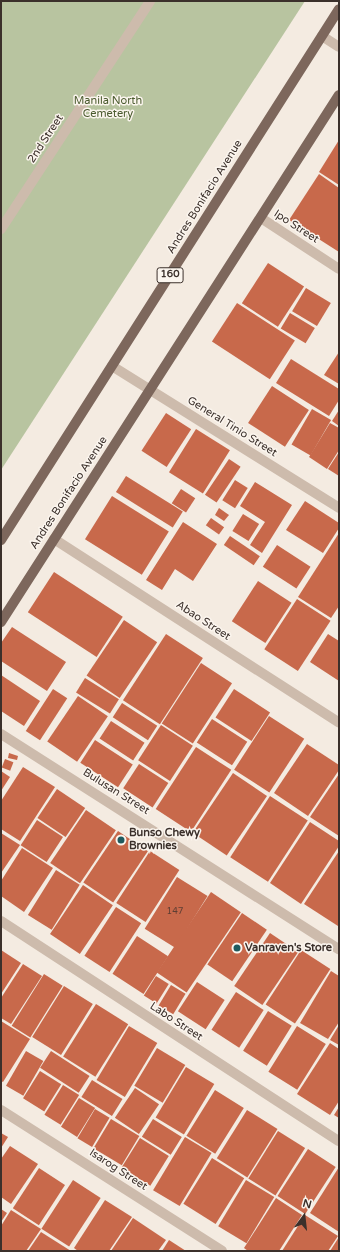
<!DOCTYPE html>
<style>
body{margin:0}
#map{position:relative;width:340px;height:1252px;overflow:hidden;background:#f4ebe1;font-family:"Varela Round",sans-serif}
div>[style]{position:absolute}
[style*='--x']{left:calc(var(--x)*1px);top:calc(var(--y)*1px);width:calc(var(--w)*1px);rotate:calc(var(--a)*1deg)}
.green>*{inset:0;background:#b8c4a0}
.building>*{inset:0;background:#c8694b;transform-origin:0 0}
.lane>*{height:10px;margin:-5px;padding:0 5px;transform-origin:5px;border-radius:5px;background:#cdbbac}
.street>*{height:10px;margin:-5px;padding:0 5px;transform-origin:5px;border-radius:5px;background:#cdbbac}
.primary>*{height:10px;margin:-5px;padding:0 5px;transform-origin:5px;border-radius:5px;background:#7d675c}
.dots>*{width:11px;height:11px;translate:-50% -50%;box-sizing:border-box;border:2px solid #fbf5ee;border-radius:50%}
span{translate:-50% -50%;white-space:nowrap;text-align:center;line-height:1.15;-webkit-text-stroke:3px #fbf5ee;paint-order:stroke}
.number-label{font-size:9px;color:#5e3e33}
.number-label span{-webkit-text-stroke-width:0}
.shield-label span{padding:1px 3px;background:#fbf5ee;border:1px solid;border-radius:3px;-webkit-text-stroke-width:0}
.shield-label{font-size:10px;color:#3b302b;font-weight:700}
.park-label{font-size:11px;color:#4a5a2e}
.street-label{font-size:11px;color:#3b302b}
.poi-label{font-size:11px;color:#3b302b;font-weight:700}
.left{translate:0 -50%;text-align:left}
.frame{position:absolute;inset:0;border:2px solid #3b302b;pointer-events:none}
.north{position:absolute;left:284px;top:1196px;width:40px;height:40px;-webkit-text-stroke:3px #fbf5ee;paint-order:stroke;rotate:15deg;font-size:11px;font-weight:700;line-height:16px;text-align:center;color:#3b302b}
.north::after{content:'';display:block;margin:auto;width:14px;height:18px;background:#3b302b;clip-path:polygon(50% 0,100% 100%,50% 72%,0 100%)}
</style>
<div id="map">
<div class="green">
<div style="clip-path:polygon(1px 1px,305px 1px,1px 470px)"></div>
</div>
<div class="building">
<div style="clip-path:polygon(339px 140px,339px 185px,319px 172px)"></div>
<div style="clip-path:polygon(319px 174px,339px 188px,339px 252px,289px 220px)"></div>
<div style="left:268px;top:263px;width:43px;height:48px;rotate:33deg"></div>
<div style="left:306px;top:288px;width:29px;height:27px;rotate:31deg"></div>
<div style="left:237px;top:303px;width:69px;height:46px;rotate:33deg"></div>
<div style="left:290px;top:313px;width:29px;height:18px;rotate:31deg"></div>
<div style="clip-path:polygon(339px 352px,339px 384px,324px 375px)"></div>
<div style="clip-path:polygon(291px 359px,339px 389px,339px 400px,329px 416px,276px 383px)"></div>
<div style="left:272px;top:386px;width:44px;height:44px;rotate:33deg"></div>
<div style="left:312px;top:409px;width:22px;height:41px;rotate:30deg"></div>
<div style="clip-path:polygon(339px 410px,339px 426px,332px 421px)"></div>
<div style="left:166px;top:413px;width:30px;height:45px;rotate:33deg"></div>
<div style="clip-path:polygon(330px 423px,339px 428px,339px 450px,327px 469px,309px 457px)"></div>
<div style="left:196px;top:429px;width:40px;height:51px;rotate:32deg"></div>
<div style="clip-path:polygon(339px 452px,339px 476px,328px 469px)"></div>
<div style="left:229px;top:459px;width:14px;height:43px;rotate:34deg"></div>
<div style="left:126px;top:476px;width:67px;height:19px;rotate:32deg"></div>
<div style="left:235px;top:480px;width:15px;height:24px;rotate:32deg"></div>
<div style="clip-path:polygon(255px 482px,292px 505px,262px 553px,250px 545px,265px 522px,240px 506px)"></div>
<div style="left:181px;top:489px;width:17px;height:17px;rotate:33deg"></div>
<div style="left:112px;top:496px;width:67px;height:51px;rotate:32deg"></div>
<div style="clip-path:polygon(305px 501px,339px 523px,339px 528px,323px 553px,286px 530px)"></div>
<div style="clip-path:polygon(219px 508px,229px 515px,224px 521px,215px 515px)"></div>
<div style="left:243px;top:514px;width:19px;height:20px;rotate:32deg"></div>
<div style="left:211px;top:518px;width:16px;height:9px;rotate:35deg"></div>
<div style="clip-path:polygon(183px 522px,217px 544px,193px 581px,175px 569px,162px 590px,146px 580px)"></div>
<div style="clip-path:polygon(339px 533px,339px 606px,331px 618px,298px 597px)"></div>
<div style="left:230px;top:536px;width:36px;height:11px;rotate:34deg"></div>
<div style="left:277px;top:545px;width:40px;height:26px;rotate:33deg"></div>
<div style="left:54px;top:572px;width:82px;height:48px;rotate:33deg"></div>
<div style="left:258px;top:581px;width:40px;height:48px;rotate:33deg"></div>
<div style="left:297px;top:599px;width:40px;height:60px;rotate:33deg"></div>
<div style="left:124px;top:620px;width:40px;height:67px;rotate:34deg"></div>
<div style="clip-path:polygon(12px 627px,66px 662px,47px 691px,1px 661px,1px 643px)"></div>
<div style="left:166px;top:634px;width:44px;height:79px;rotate:33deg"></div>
<div style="clip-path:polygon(328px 634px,339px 641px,339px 681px,310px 662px)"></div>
<div style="left:201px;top:663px;width:37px;height:72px;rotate:33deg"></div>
<div style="clip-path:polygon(1px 675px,40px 701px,24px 726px,1px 711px)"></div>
<div style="left:85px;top:678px;width:40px;height:17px;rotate:32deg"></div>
<div style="left:53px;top:689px;width:17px;height:50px;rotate:33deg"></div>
<div style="left:234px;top:689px;width:43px;height:34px;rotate:33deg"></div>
<div style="left:78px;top:696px;width:36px;height:55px;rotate:34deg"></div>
<div style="left:122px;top:703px;width:42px;height:17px;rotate:33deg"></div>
<div style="left:269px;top:716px;width:42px;height:64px;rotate:33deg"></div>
<div style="left:212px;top:719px;width:42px;height:28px;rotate:33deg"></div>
<div style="left:111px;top:721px;width:40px;height:21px;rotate:33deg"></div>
<div style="left:161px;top:725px;width:38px;height:42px;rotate:33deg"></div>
<div style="left:95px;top:740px;width:45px;height:27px;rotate:33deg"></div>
<div style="clip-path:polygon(307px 744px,339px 765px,339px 770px,308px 816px,274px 793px)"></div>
<div style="left:196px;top:747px;width:42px;height:74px;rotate:33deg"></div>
<div style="clip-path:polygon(9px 753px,18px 756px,17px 760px,8px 758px)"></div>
<div style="left:5px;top:759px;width:9px;height:9px;rotate:21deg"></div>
<div style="left:139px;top:764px;width:35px;height:29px;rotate:33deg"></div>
<div style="clip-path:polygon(23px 767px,55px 787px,20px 841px,1px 829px,1px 801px)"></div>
<div style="clip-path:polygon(1px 771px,10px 777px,1px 791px)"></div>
<div style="left:233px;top:773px;width:41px;height:72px;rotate:34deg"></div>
<div style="clip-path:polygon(339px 774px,339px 836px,310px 817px)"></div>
<div style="left:57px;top:789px;width:34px;height:35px;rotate:34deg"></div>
<div style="left:270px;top:796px;width:45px;height:73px;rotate:33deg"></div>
<div style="left:86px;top:810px;width:36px;height:64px;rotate:34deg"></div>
<div style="left:37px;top:820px;width:31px;height:30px;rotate:33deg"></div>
<div style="clip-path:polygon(310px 822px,339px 841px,339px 846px,301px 904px,270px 883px)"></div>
<div style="left:118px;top:831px;width:36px;height:62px;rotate:34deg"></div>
<div style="clip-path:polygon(1px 833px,20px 845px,1px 873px)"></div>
<div style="clip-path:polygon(22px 848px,53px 868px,24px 912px,1px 896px,1px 881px)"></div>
<div style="left:150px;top:851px;width:35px;height:62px;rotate:33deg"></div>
<div style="clip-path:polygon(339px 851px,339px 924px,338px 926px,304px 904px)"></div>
<div style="left:56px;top:870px;width:28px;height:53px;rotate:32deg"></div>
<div style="left:177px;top:877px;width:36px;height:61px;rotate:32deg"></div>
<div style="left:83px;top:885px;width:36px;height:59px;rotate:34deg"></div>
<div style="left:211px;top:892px;width:36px;height:97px;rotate:34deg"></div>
<div style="left:116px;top:907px;width:30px;height:58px;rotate:33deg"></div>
<div style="left:242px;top:913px;width:30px;height:62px;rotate:34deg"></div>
<div style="left:270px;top:933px;width:34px;height:64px;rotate:34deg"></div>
<div style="left:137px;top:936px;width:37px;height:45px;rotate:33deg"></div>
<div style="clip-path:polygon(1px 950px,21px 963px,1px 994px)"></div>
<div style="left:301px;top:950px;width:35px;height:65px;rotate:33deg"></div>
<div style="clip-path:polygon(23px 964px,42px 976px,11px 1024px,1px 1018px,1px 998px)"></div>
<div style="clip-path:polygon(331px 971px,339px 976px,339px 1022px,328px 1039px,300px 1023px)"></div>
<div style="left:44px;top:974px;width:22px;height:61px;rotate:32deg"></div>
<div style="left:156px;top:976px;width:15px;height:23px;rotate:32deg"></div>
<div style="left:197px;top:982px;width:33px;height:35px;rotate:33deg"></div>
<div style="left:171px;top:985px;width:17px;height:24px;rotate:31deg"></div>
<div style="left:64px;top:986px;width:34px;height:60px;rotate:32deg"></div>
<div style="left:236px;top:992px;width:33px;height:45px;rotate:33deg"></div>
<div style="left:96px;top:1004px;width:38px;height:62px;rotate:32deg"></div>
<div style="left:268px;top:1011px;width:28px;height:47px;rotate:32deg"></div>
<div style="clip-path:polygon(1px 1021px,30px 1039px,3px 1082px,1px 1081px)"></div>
<div style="clip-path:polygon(339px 1025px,339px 1045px,330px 1040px)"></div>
<div style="left:129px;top:1026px;width:33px;height:63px;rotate:31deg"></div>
<div style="left:297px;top:1026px;width:34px;height:54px;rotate:32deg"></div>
<div style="clip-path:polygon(330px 1043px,339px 1049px,339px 1101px,330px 1115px,297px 1094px)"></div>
<div style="left:157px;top:1048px;width:33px;height:44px;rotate:31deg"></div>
<div style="left:26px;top:1051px;width:20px;height:40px;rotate:30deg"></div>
<div style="left:51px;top:1051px;width:46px;height:20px;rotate:33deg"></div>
<div style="left:186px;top:1067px;width:33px;height:59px;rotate:31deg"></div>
<div style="left:40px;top:1071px;width:25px;height:32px;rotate:32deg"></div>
<div style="left:92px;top:1080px;width:36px;height:20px;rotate:32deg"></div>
<div style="left:63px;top:1085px;width:19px;height:35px;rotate:32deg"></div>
<div style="left:135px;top:1088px;width:29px;height:36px;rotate:34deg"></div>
<div style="left:215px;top:1090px;width:34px;height:54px;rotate:32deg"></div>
<div style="left:79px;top:1098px;width:19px;height:34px;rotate:32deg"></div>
<div style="clip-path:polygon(339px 1107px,339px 1118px,334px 1115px)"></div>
<div style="left:95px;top:1109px;width:17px;height:34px;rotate:31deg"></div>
<div style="left:247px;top:1110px;width:36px;height:57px;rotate:32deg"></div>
<div style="left:111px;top:1119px;width:33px;height:34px;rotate:31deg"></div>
<div style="left:153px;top:1119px;width:34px;height:21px;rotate:32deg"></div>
<div style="left:278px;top:1131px;width:32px;height:56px;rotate:32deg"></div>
<div style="clip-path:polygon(1px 1133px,8px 1137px,1px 1148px)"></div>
<div style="left:185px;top:1137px;width:31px;height:62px;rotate:31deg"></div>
<div style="left:140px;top:1138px;width:34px;height:35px;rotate:32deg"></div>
<div style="clip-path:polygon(10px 1146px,38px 1164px,11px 1204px,1px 1197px,1px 1159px)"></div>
<div style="left:308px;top:1149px;width:33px;height:56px;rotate:33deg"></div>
<div style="left:212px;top:1158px;width:38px;height:54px;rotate:32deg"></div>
<div style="clip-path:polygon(339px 1167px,339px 1232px,310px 1213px)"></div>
<div style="left:39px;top:1168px;width:31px;height:48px;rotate:33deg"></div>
<div style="left:73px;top:1180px;width:33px;height:58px;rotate:33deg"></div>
<div style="left:246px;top:1180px;width:33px;height:54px;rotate:31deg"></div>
<div style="clip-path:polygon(276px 1198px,302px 1215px,279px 1251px,248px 1251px,244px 1248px)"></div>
<div style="clip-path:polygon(105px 1200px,132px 1217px,109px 1251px,78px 1251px,74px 1248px)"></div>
<div style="clip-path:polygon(1px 1209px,7px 1213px,1px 1222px)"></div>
<div style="clip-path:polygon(11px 1210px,41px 1229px,26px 1251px,1px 1251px,1px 1226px)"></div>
<div style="clip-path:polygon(305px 1215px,338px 1236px,328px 1251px,282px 1251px)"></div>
<div style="clip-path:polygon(133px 1218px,166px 1240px,158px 1251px,111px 1251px)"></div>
<div style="clip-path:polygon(41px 1232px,71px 1251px,28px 1251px)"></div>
<div style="clip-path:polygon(339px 1237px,339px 1251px,330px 1251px)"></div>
<div style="clip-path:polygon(169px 1240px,186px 1251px,162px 1251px)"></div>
</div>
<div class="lane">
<div style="--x:1;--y:229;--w:272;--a:-56.8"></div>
</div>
<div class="street">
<div style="--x:322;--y:36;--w:20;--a:33"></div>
<div style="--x:261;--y:218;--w:93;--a:33.2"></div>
<div style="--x:112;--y:366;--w:268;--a:32"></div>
<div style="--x:54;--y:539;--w:339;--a:32.8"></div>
<div style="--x:1;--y:734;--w:401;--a:32.5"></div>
<div style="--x:1;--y:921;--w:403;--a:33.1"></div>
<div style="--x:1;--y:1110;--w:262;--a:32.5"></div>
</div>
<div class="primary">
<div style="--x:1;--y:540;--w:629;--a:-57.52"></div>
<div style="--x:1;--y:622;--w:626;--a:-57.33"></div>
</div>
<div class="dots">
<div style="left:121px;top:840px;background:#1f5a5e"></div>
<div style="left:237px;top:948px;background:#1f5a5e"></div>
</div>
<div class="number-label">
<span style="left:175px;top:912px">147</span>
</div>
<div class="shield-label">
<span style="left:170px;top:275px">160</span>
</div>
<div class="park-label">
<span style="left:108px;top:108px">Manila North<br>Cemetery</span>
</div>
<div class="street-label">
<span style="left:46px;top:139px;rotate:-57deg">2nd Street</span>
<span style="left:205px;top:197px;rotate:-58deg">Andres Bonifacio Avenue</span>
<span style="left:296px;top:227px;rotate:33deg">Ipo Street</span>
<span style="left:232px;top:427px;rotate:32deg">General Tinio Street</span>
<span style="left:69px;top:493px;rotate:-57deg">Andres Bonifacio Avenue</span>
<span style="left:203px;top:621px;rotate:33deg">Abao Street</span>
<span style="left:116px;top:792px;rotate:32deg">Bulusan Street</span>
<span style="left:176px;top:1022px;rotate:33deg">Labo Street</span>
<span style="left:118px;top:1170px;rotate:33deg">Isarog Street</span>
</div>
<div class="poi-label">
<span class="left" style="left:129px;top:840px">Bunso Chewy<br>Brownies</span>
<span class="left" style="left:245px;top:948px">Vanraven's Store</span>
</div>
<div class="frame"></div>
<div class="north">N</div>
</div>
